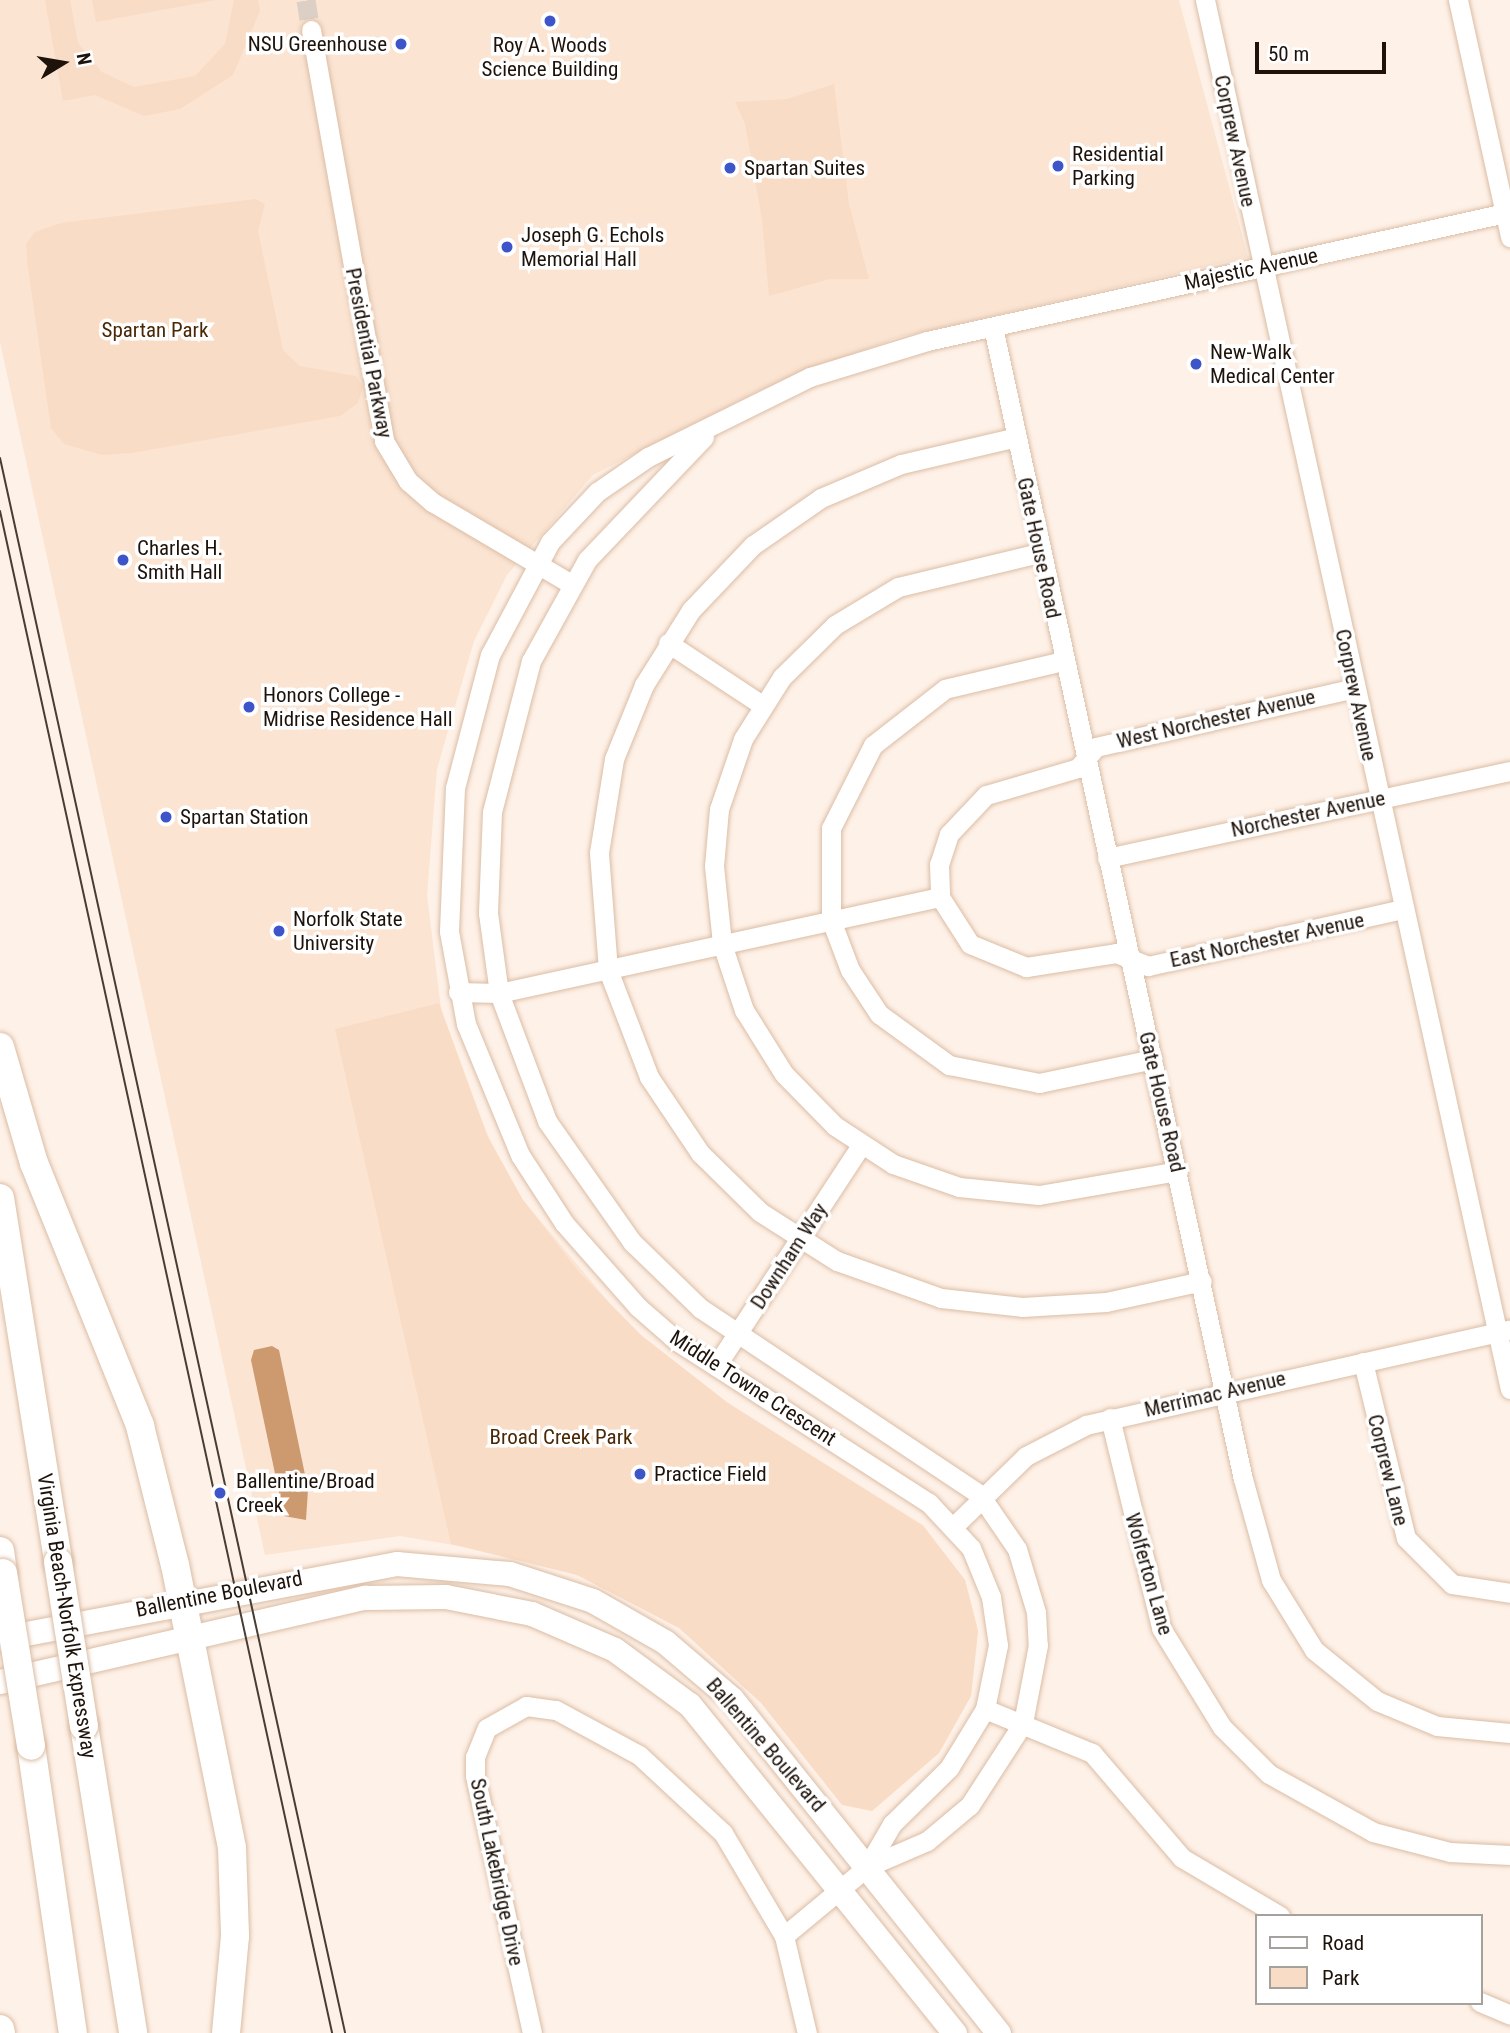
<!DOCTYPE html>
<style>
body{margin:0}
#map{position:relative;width:1510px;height:2033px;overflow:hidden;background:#fef1e7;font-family:"Roboto Condensed",sans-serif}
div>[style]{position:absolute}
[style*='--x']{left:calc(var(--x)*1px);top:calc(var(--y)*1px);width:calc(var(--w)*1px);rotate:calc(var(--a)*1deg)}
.built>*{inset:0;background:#fbe4d2}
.green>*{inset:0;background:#f9dcc5}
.water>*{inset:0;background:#cd996f}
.minor-tunnel>*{height:19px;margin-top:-9.5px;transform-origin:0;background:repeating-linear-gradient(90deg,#dcd0c6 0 19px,transparent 0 29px)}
.roads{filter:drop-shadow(0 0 2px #dbbda5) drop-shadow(0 0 2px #dbbda5)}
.minor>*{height:19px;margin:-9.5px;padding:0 9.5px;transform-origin:9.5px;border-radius:9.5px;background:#fff}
.major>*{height:24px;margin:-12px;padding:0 12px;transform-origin:12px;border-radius:12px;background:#fff}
.highway>*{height:28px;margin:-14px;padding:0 14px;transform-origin:14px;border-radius:14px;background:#fff}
.tram>*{height:2px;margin:-1px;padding:0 1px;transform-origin:1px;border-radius:1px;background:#483d34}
.bridges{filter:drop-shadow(0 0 2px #dbbda5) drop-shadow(0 0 2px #dbbda5)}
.highway-bridge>*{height:28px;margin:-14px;padding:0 14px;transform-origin:14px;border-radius:14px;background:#fff}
.dots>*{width:19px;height:19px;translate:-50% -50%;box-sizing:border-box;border:4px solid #fff;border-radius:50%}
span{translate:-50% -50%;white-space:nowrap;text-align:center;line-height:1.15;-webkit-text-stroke:7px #fff;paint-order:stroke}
.poi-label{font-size:21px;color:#1e130b}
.right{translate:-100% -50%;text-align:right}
.left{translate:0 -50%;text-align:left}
.street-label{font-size:21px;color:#1e130b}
.park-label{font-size:21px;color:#4a2805}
.legend{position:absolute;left:1255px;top:1914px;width:228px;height:91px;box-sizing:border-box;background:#fff;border:2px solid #a5a19d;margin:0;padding:9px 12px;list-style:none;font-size:21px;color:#1e130b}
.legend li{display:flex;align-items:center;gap:14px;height:35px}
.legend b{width:35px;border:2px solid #a5a19d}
.north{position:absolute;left:28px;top:28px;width:70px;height:70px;-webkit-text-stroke:5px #fff;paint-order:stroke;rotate:79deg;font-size:19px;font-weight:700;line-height:28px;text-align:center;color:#1e130b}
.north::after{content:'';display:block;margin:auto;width:24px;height:32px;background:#1e130b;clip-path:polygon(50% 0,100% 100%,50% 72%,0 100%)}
.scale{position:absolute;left:1255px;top:42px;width:131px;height:32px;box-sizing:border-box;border:4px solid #1e130b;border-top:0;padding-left:9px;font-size:21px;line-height:24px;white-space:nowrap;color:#1e130b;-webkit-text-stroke:5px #fff;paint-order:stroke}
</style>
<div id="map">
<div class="built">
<div style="clip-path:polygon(0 0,1179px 0,1248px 257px,896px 338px,760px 390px,593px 475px,507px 575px,474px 641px,437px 769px,427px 895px,442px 1017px,492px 1146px,523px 1200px,628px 1325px,728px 1403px,923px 1525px,965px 1580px,978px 1631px,971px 1696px,939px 1753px,872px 1811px,728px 1668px,679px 1628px,591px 1580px,519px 1556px,400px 1536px,265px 1555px,0 342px)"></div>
</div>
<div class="green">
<div style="clip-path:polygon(45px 0,70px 0,78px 43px,102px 72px,134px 87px,195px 76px,225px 44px,234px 0,258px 0,260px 11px,233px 75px,180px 109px,144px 116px,95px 95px,63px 101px)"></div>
<div style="clip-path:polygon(92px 0,216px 0,96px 22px)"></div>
<div style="clip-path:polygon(834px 84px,849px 204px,869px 279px,830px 279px,769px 296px,762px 219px,745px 124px,735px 102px,787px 99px)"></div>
<div style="clip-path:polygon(256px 199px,265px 204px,258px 231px,283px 350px,300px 366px,356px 376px,363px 387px,358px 403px,340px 416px,132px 453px,102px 455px,64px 444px,51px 428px,28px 268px,26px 244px,35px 232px,61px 223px)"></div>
<div style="clip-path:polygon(439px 1003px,487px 1135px,523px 1200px,579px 1272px,642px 1336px,728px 1403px,923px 1526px,965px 1580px,978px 1631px,971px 1696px,939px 1753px,872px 1811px,842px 1805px,761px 1703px,679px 1628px,577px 1575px,451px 1544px,335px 1029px)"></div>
</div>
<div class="water">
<div style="clip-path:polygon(272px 1346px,279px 1350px,308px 1489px,306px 1520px,284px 1516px,251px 1360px,254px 1350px)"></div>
</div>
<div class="minor-tunnel">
<div style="--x:306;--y:0;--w:30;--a:81"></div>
</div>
<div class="roads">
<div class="minor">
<div style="--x:1205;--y:0;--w:1422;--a:77.62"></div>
<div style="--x:1458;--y:0;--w:243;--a:77.6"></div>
<div style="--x:311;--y:30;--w:417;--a:79.9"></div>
<div style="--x:384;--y:441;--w:47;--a:59"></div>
<div style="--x:408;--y:481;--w:32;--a:41"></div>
<div style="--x:432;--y:502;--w:161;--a:30.5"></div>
<div style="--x:993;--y:327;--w:1179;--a:77.76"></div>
<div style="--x:1243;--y:1479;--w:105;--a:74.5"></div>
<div style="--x:1271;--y:1580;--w:82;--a:58.4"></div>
<div style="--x:1314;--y:1650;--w:81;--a:39"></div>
<div style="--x:1377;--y:1701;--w:65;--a:22.6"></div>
<div style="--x:1437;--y:1726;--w:73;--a:5.5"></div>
<div style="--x:704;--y:437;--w:170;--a:133.6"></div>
<div style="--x:587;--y:560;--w:115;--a:119"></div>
<div style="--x:531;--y:661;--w:156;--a:104.5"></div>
<div style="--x:492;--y:812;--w:101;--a:92.3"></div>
<div style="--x:488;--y:913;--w:81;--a:82.2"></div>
<div style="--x:499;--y:993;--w:137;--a:69.4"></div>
<div style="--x:547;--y:1121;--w:148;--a:54.9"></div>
<div style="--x:632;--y:1242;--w:95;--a:44.1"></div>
<div style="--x:700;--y:1308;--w:337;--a:33.7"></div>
<div style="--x:980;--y:1495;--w:65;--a:55.6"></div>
<div style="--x:1017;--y:1549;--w:66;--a:73.2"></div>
<div style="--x:1036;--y:1612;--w:33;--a:87"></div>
<div style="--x:1038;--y:1645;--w:79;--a:100.9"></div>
<div style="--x:1023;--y:1723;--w:98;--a:122.9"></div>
<div style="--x:970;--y:1805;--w:56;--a:140.1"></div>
<div style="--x:927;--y:1841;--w:65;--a:156.6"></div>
<div style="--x:867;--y:1867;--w:108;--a:140.3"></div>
<div style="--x:1017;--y:437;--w:119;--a:166.9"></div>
<div style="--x:901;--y:464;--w:87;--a:157"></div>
<div style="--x:821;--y:498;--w:83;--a:145.3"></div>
<div style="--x:753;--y:545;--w:90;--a:133.6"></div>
<div style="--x:691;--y:610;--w:89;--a:122.1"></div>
<div style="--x:644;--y:685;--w:80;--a:112.1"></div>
<div style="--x:614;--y:759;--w:95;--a:99.1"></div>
<div style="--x:599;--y:853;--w:117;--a:85.6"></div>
<div style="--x:608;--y:970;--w:115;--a:69"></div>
<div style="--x:649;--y:1077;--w:92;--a:56.1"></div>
<div style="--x:700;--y:1153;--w:84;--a:44.5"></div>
<div style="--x:760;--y:1212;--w:91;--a:32.5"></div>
<div style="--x:837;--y:1261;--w:110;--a:19.6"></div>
<div style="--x:941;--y:1298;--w:81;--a:6.3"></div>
<div style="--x:1022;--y:1307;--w:84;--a:-3.4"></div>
<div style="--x:1106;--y:1302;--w:98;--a:-12.3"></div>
<div style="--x:1039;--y:553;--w:145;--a:166.4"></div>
<div style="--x:898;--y:587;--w:74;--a:148.9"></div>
<div style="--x:835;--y:625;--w:74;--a:135.5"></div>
<div style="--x:782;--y:677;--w:73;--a:122.2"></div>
<div style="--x:743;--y:739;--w:74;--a:108.9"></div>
<div style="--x:719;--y:809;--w:57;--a:95"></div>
<div style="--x:714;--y:866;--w:78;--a:84.1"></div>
<div style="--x:722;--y:944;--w:70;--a:71.6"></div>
<div style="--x:744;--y:1010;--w:75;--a:58"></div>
<div style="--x:784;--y:1074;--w:73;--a:45.6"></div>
<div style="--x:835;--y:1126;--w:69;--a:33.2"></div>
<div style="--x:893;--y:1164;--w:70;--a:19.2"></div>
<div style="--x:959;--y:1187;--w:80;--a:5.7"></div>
<div style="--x:1039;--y:1195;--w:141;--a:-9.8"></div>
<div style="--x:668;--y:643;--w:113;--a:33.4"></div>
<div style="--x:1063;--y:661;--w:121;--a:166.7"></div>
<div style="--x:945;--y:689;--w:91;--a:142.1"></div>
<div style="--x:873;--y:745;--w:93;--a:116.8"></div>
<div style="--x:831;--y:828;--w:92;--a:90"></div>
<div style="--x:831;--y:920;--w:53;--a:69.2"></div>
<div style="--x:850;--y:970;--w:53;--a:56.6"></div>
<div style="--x:879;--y:1014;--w:87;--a:36.1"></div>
<div style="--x:949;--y:1065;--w:92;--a:11.3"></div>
<div style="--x:1039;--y:1083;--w:116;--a:-11.9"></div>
<div style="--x:1355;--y:688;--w:266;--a:167.2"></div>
<div style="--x:1096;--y:747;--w:28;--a:131"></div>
<div style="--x:1078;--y:768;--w:96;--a:163.6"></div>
<div style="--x:986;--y:795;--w:54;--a:133.5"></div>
<div style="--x:949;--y:834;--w:32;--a:108"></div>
<div style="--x:939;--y:864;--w:33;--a:88"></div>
<div style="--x:940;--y:897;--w:56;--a:57.4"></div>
<div style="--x:970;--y:944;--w:61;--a:22.3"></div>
<div style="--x:1026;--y:967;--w:91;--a:-8.8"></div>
<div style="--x:1116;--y:953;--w:35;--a:22"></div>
<div style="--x:1148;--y:966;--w:262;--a:-12.6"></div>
<div style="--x:1107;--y:858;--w:412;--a:-12.2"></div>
<div style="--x:458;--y:992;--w:41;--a:1.4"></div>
<div style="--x:499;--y:993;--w:451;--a:-12.3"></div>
<div style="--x:1363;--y:1362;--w:181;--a:76.3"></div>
<div style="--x:1406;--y:1538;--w:65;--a:45"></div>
<div style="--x:1452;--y:1584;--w:59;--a:8.8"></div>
<div style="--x:716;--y:1366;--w:264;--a:-56.7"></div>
<div style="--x:1110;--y:1418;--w:216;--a:76.3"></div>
<div style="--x:1161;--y:1628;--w:116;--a:58.4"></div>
<div style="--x:1222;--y:1727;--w:66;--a:45"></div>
<div style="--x:1269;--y:1774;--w:119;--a:29.1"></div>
<div style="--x:1373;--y:1832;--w:80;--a:14.6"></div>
<div style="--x:1450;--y:1852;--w:60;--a:2.9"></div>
<div style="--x:954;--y:1526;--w:100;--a:-44.2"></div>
<div style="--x:1026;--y:1456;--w:68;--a:-27.3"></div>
<div style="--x:1086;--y:1425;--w:434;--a:-12.7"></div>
<div style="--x:985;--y:1709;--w:116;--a:22.4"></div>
<div style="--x:1092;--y:1753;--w:138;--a:49.4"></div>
<div style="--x:1182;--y:1858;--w:114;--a:30.6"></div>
<div style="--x:867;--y:1867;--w:50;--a:-59.8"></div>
<div style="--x:892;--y:1824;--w:80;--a:-44.5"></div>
<div style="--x:949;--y:1768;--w:69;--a:-58.6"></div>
<div style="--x:985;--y:1709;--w:65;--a:-78.5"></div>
<div style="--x:998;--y:1645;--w:49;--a:-98.3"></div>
<div style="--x:991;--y:1597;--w:53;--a:-112.2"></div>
<div style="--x:971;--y:1548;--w:62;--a:-133"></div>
<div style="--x:929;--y:1503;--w:300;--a:-147.3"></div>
<div style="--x:677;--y:1341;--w:52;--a:-138.9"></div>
<div style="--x:638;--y:1307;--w:112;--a:-131.4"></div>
<div style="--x:564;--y:1223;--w:81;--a:-122.9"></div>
<div style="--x:520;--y:1155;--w:142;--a:-112.4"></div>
<div style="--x:466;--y:1024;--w:95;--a:-100.4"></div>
<div style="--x:449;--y:931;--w:143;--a:-87.6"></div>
<div style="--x:455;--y:788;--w:138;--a:-75.3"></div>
<div style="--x:490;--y:655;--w:128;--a:-62"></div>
<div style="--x:550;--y:542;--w:69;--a:-46.8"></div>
<div style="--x:597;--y:492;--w:62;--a:-34.5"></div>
<div style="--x:648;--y:457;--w:181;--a:-26.3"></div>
<div style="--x:810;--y:377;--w:122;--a:-17.1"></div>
<div style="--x:927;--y:341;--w:597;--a:-12.48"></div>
<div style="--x:1480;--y:2002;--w:33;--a:23"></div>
<div style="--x:532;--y:2033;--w:264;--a:-102.5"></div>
<div style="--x:475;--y:1775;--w:18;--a:-90"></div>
<div style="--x:475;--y:1757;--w:31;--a:-68"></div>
<div style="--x:487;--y:1728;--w:45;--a:-29.4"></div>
<div style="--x:526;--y:1706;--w:30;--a:8"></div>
<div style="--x:556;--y:1710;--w:94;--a:28.5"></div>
<div style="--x:639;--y:1755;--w:115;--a:42.9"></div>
<div style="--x:723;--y:1833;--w:120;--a:59.4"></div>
<div style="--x:784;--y:1936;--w:100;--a:76.7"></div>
</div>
<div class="major">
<div style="--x:0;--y:1639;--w:404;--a:-10.7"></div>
<div style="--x:397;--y:1564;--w:113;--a:5.1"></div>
<div style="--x:510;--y:1574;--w:87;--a:18"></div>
<div style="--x:593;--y:1601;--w:83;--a:29.7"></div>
<div style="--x:665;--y:1642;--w:88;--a:40.4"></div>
<div style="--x:732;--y:1699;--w:428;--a:51.4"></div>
<div style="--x:0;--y:1682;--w:375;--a:-13"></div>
<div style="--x:365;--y:1598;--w:81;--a:-0.7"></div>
<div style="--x:446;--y:1597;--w:88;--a:11.2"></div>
<div style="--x:532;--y:1614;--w:90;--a:23.4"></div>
<div style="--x:615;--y:1650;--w:93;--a:36.3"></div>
<div style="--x:690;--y:1705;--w:422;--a:51.1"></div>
</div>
<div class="highway">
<div style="--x:0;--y:1047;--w:121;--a:73.7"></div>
<div style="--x:34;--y:1163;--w:284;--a:68"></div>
<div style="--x:140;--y:1426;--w:143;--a:75.9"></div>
<div style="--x:175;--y:1565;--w:289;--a:78.6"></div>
<div style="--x:232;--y:1848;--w:88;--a:88"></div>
<div style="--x:235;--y:1936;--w:97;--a:95.3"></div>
<div style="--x:0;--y:1198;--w:369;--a:80.9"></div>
<div style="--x:0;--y:1551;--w:22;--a:82"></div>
<div style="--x:84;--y:1726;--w:311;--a:80.9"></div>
<div style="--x:31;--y:1746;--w:290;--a:81.7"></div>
<div style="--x:0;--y:2029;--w:4;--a:76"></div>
</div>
</div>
<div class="tram">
<div style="--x:0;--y:458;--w:1612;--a:77.64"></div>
<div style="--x:0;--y:511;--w:1558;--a:77.69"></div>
</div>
<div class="bridges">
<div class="highway-bridge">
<div style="--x:58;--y:1562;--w:166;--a:81"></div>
<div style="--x:3;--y:1573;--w:175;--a:80.8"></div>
</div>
</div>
<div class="dots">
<div style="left:550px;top:21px;background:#3d55c8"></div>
<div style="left:401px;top:44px;background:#3d55c8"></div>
<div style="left:1058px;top:166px;background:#3d55c8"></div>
<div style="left:730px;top:168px;background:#3d55c8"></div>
<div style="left:507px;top:247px;background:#3d55c8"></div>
<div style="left:1196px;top:364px;background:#3d55c8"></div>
<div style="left:123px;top:560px;background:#3d55c8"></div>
<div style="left:249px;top:707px;background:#3d55c8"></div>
<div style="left:166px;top:817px;background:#3d55c8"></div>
<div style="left:279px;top:931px;background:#3d55c8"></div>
<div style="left:640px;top:1474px;background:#3d55c8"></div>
<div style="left:220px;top:1493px;background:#3d55c8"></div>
</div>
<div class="poi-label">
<span class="right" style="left:387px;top:44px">NSU Greenhouse</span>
<span style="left:550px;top:57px">Roy A. Woods<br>Science Building</span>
<span class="left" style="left:1072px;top:166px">Residential<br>Parking</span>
<span class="left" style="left:744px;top:168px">Spartan Suites</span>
<span class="left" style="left:521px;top:247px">Joseph G. Echols<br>Memorial Hall</span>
<span class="left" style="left:1210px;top:364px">New-Walk<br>Medical Center</span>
<span class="left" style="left:137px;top:560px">Charles H.<br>Smith Hall</span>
<span class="left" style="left:263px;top:707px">Honors College -<br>Midrise Residence Hall</span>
<span class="left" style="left:180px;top:817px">Spartan Station</span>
<span class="left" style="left:293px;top:931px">Norfolk State<br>University</span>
<span class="left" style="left:654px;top:1474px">Practice Field</span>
<span class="left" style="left:236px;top:1493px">Ballentine/Broad<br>Creek</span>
</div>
<div class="street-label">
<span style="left:1235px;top:141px;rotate:78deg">Corprew Avenue</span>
<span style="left:1251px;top:269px;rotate:-12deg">Majestic Avenue</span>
<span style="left:369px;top:353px;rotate:79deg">Presidential Parkway</span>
<span style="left:1039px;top:548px;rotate:78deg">Gate House Road</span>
<span style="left:1356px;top:695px;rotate:78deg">Corprew Avenue</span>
<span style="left:1216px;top:719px;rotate:-13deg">West Norchester Avenue</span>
<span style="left:1308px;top:814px;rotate:-12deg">Norchester Avenue</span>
<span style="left:1267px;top:940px;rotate:-12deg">East Norchester Avenue</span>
<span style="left:1162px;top:1102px;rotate:77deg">Gate House Road</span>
<span style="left:789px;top:1256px;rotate:-57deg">Downham Way</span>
<span style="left:753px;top:1388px;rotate:33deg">Middle Towne Crescent</span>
<span style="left:1215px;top:1394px;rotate:-13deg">Merrimac Avenue</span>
<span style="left:1388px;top:1470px;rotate:76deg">Corprew Lane</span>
<span style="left:1149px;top:1574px;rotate:74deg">Wolferton Lane</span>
<span style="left:219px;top:1594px;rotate:-11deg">Ballentine Boulevard</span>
<span style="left:67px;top:1616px;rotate:81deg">Virginia Beach-Norfolk Expressway</span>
<span style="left:766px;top:1745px;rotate:49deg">Ballentine Boulevard</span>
<span style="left:497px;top:1872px;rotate:78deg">South Lakebridge Drive</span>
</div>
<div class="park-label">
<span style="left:155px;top:330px">Spartan Park</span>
<span style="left:561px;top:1437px">Broad Creek Park</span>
</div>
<ul class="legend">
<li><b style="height:9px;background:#fff"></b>Road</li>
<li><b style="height:19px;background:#f9dcc5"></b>Park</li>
</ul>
<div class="north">N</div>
<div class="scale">50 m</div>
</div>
